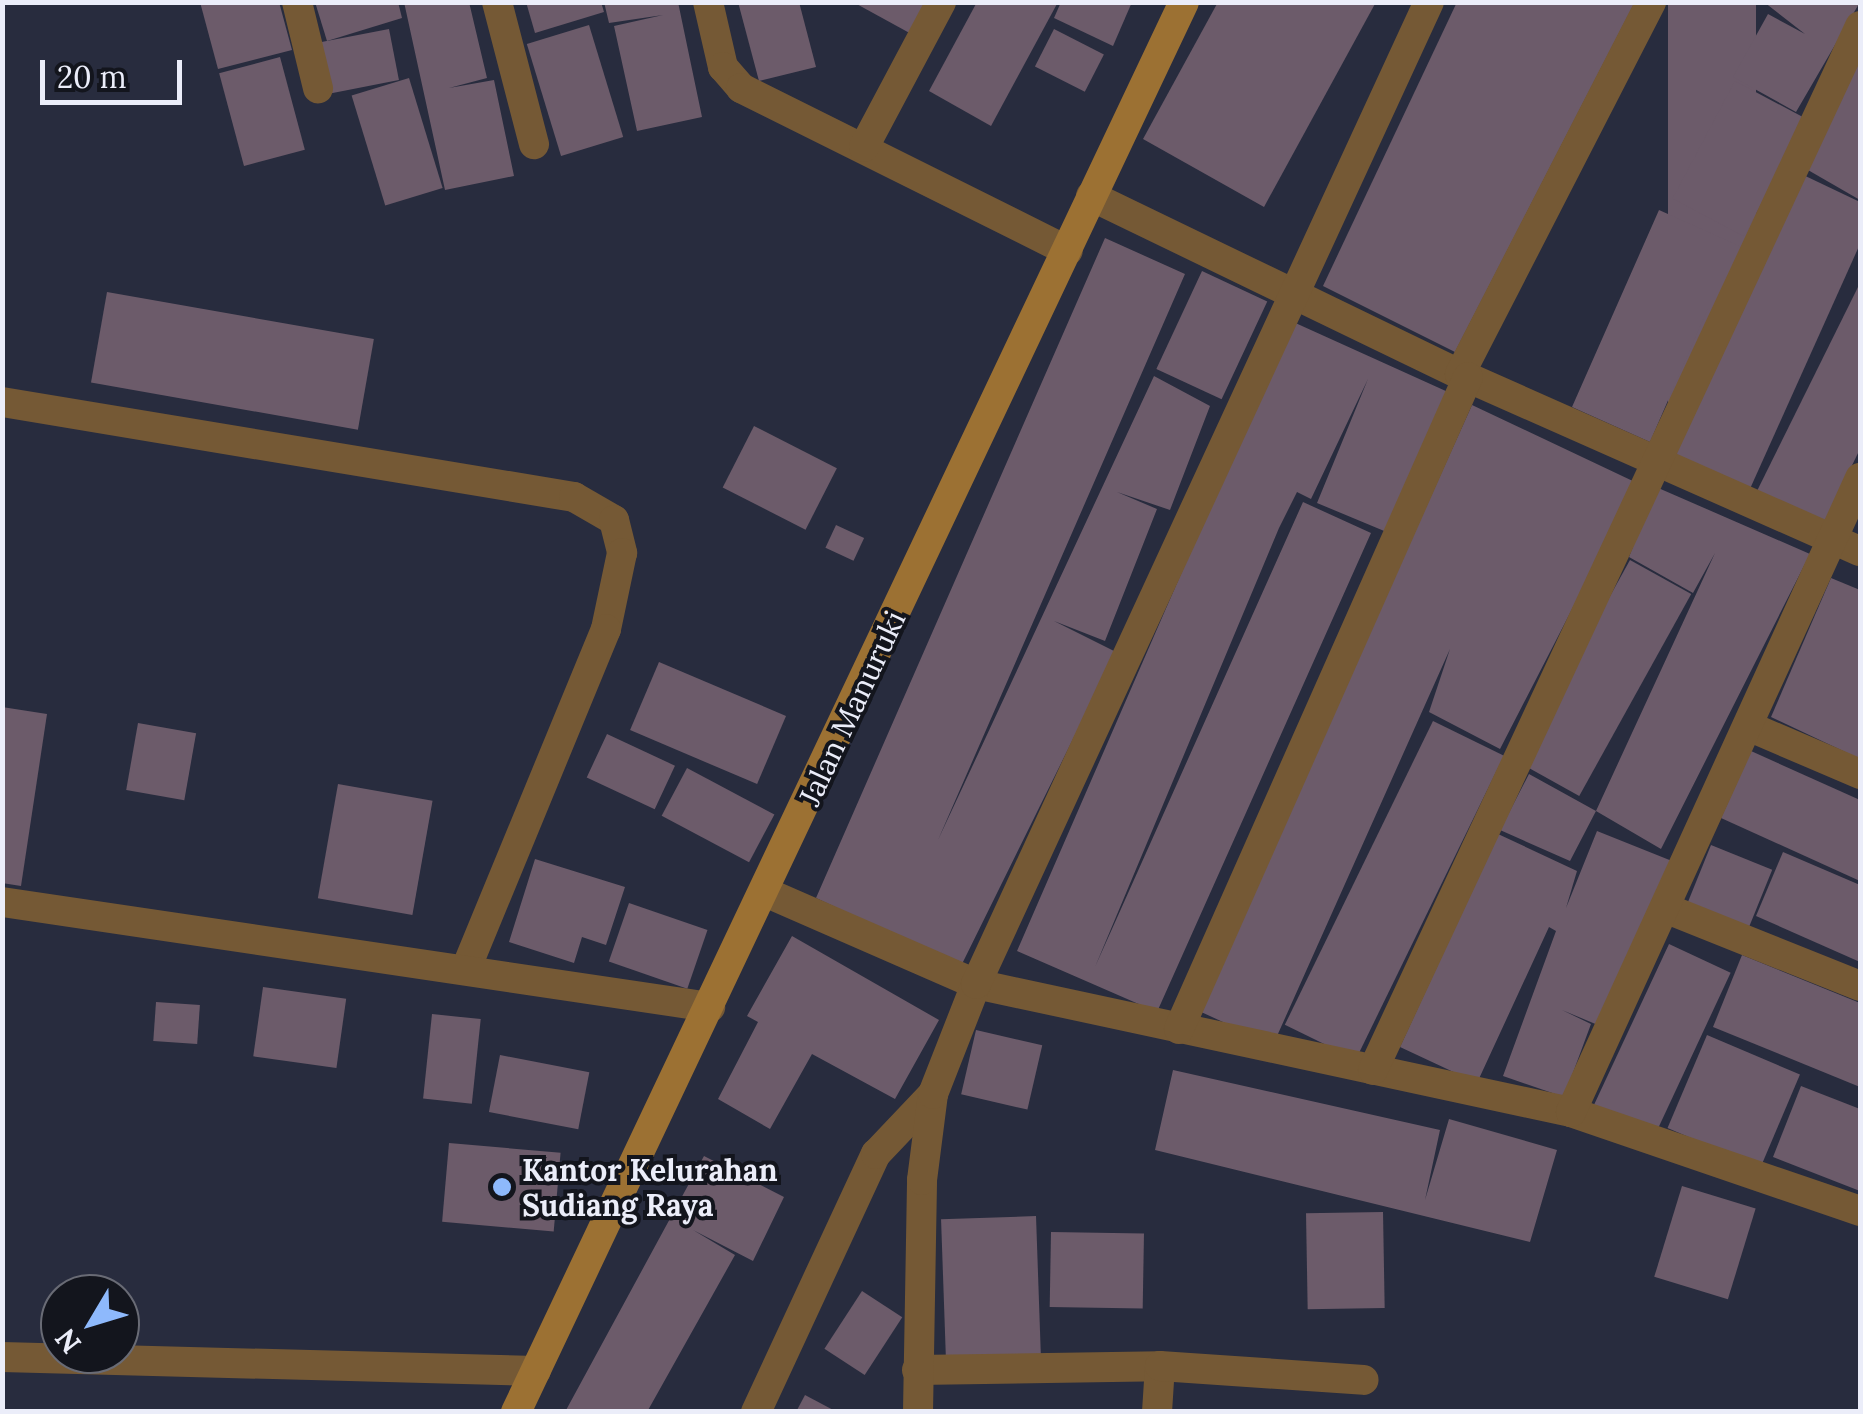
<!DOCTYPE html>
<style>
body{margin:0}
#map{position:relative;width:1863px;height:1414px;overflow:hidden;background:#282c3e;font-family:Lora,serif}
div>[style]{position:absolute}
[style*='--x']{left:calc(var(--x)*1px);top:calc(var(--y)*1px);width:calc(var(--w)*1px);rotate:calc(var(--a)*1deg)}
.building>*{inset:0;background:#6c5b6a;transform-origin:0 0}
.street>*{height:30px;margin:-15px;padding:0 15px;transform-origin:15px;border-radius:15px;background:#755935}
.secondary>*{height:30px;margin:-15px;padding:0 15px;transform-origin:15px;border-radius:15px;background:#9c7133}
.dots>*{width:28px;height:28px;translate:-50% -50%;box-sizing:border-box;border:5px solid #13151d;border-radius:50%}
span{translate:-50% -50%;white-space:nowrap;text-align:center;line-height:1.15;-webkit-text-stroke:8px #13151d;paint-order:stroke}
.street-label{font-size:30px;color:#ebedf9}
.poi-label{font-size:30px;color:#ebedf9;font-weight:700}
.left{translate:0 -50%;text-align:left}
.frame{position:absolute;inset:0;border:5px solid #ebedf9;pointer-events:none}
.north{position:absolute;left:40px;top:1274px;width:100px;height:100px;box-sizing:border-box;background:#13151d;border:2px solid #696b75;border-radius:50%;rotate:232deg;font-size:28px;font-weight:700;line-height:40px;text-align:center;color:#ebedf9}
.north::after{content:'';display:block;margin:auto;width:35px;height:45px;background:#8eb9fc;clip-path:polygon(50% 0,100% 100%,50% 72%,0 100%)}
.scale{position:absolute;left:40px;top:60px;width:142px;height:45px;box-sizing:border-box;border:5px solid #ebedf9;border-top:0;padding-left:12px;font-size:30px;line-height:35px;white-space:nowrap;color:#ebedf9;-webkit-text-stroke:8px #13151d;paint-order:stroke}
</style>
<div id="map">
<div class="building">
<div style="clip-path:polygon(200px 2px,279px 2px,292px 50px,218px 69px)"></div>
<div style="clip-path:polygon(315px 2px,398px 2px,402px 18px,327px 41px)"></div>
<div style="clip-path:polygon(404px 2px,469px 2px,487px 78px,449px 88px,494px 80px,514px 176px,445px 190px)"></div>
<div style="clip-path:polygon(526px 2px,601px 2px,604px 12px,535px 33px)"></div>
<div style="clip-path:polygon(604px 2px,678px 2px,702px 117px,637px 131px,614px 26px,663px 15px,609px 23px)"></div>
<div style="clip-path:polygon(738px 2px,799px 2px,816px 67px,759px 81px)"></div>
<div style="clip-path:polygon(853px 2px,932px 2px,915px 36px)"></div>
<div style="clip-path:polygon(977px 2px,1058px 2px,991px 126px,929px 91px)"></div>
<div style="clip-path:polygon(1061px 2px,1132px 2px,1113px 46px,1054px 18px)"></div>
<div style="clip-path:polygon(1218px 2px,1376px 2px,1264px 207px,1143px 139px)"></div>
<div style="clip-path:polygon(1457px 2px,1635px 2px,1455px 352px,1323px 286px)"></div>
<div style="left:1668px;top:2px;width:88px;height:406px"></div>
<div style="clip-path:polygon(1764px 2px,1860px 2px,1796px 112px,1733px 77px,1768px 14px,1805px 34px)"></div>
<div style="left:589px;top:25px;width:117px;height:65px;rotate:73deg"></div>
<div style="left:389px;top:29px;width:52px;height:70px;rotate:79deg"></div>
<div style="left:1054px;top:29px;width:56px;height:42px;rotate:27deg"></div>
<div style="left:280px;top:57px;width:96px;height:63px;rotate:75deg"></div>
<div style="clip-path:polygon(1860px 61px,1860px 200px,1801px 166px)"></div>
<div style="left:409px;top:78px;width:115px;height:60px;rotate:73deg"></div>
<div style="left:1735px;top:81px;width:81px;height:133px;rotate:28deg"></div>
<div style="clip-path:polygon(1797px 172px,1860px 202px,1860px 244px,1749px 491px,1669px 454px)"></div>
<div style="clip-path:polygon(1659px 210px,1744px 248px,1716px 312px,1708px 308px,1650px 442px,1572px 407px)"></div>
<div style="clip-path:polygon(1105px 238px,1185px 274px,938px 840px,1154px 376px,1210px 406px,1170px 510px,1117px 492px,1157px 509px,1105px 641px,1054px 621px,1116px 652px,961px 966px,816px 898px)"></div>
<div style="left:1202px;top:271px;width:72px;height:108px;rotate:25deg"></div>
<div style="clip-path:polygon(1860px 283px,1860px 449px,1822px 527px,1756px 493px)"></div>
<div style="left:107px;top:292px;width:271px;height:92px;rotate:10deg"></div>
<div style="clip-path:polygon(1291px 321px,1448px 392px,1389px 533px,1317px 503px,1368px 379px,1311px 499px,1297px 492px,1279px 528px,1095px 967px,1303px 502px,1371px 533px,1157px 1012px,1017px 951px)"></div>
<div style="clip-path:polygon(1472px 405px,1637px 483px,1500px 749px,1429px 712px,1450px 649px,1273px 1045px,1199px 1011px)"></div>
<div style="left:754px;top:426px;width:93px;height:69px;rotate:27deg"></div>
<div style="clip-path:polygon(1656px 487px,1810px 554px,1661px 849px,1596px 811px,1570px 861px,1500px 830px,1529px 774px,1596px 811px,1715px 553px,1693px 593px,1629px 557px)"></div>
<div style="left:836px;top:525px;width:31px;height:25px;rotate:25deg"></div>
<div style="left:1630px;top:560px;width:70px;height:231px;rotate:29deg"></div>
<div style="clip-path:polygon(1831px 578px,1860px 590px,1860px 759px,1771px 717px)"></div>
<div style="left:659px;top:662px;width:138px;height:74px;rotate:23deg"></div>
<div style="clip-path:polygon(2px 707px,47px 714px,21px 886px,2px 883px)"></div>
<div style="left:1433px;top:721px;width:79px;height:338px;rotate:26deg"></div>
<div style="left:138px;top:723px;width:59px;height:68px;rotate:10deg"></div>
<div style="left:607px;top:734px;width:75px;height:48px;rotate:25deg"></div>
<div style="clip-path:polygon(1751px 751px,1860px 800px,1860px 881px,1721px 818px)"></div>
<div style="left:687px;top:768px;width:99px;height:54px;rotate:28deg"></div>
<div style="left:338px;top:784px;width:96px;height:116px;rotate:10deg"></div>
<div style="clip-path:polygon(1597px 831px,1672px 861px,1605px 1028px,1562px 1010px,1591px 1024px,1564px 1097px,1503px 1076px,1556px 931px,1549px 927px,1477px 1083px,1400px 1047px,1498px 834px,1577px 871px,1566px 908px)"></div>
<div style="left:1711px;top:845px;width:66px;height:68px;rotate:22deg"></div>
<div style="clip-path:polygon(1783px 852px,1860px 885px,1860px 962px,1756px 916px)"></div>
<div style="clip-path:polygon(535px 859px,625px 887px,606px 945px,582px 937px,574px 963px,509px 942px)"></div>
<div style="left:629px;top:903px;width:83px;height:62px;rotate:19deg"></div>
<div style="clip-path:polygon(792px 936px,939px 1020px,895px 1099px,812px 1054px,770px 1129px,718px 1099px,758px 1022px,747px 1016px)"></div>
<div style="left:1669px;top:944px;width:68px;height:179px;rotate:25deg"></div>
<div style="clip-path:polygon(1742px 955px,1860px 1003px,1860px 1087px,1713px 1027px)"></div>
<div style="left:263px;top:987px;width:84px;height:70px;rotate:8deg"></div>
<div style="left:156px;top:1002px;width:44px;height:39px;rotate:4deg"></div>
<div style="left:432px;top:1014px;width:49px;height:85px;rotate:6deg"></div>
<div style="left:976px;top:1030px;width:68px;height:66px;rotate:13deg"></div>
<div style="left:1707px;top:1035px;width:101px;height:101px;rotate:23deg"></div>
<div style="left:500px;top:1055px;width:91px;height:58px;rotate:11deg"></div>
<div style="clip-path:polygon(1173px 1070px,1440px 1130px,1425px 1200px,1449px 1119px,1557px 1150px,1530px 1242px,1155px 1150px)"></div>
<div style="clip-path:polygon(1801px 1086px,1860px 1109px,1860px 1191px,1773px 1157px)"></div>
<div style="left:449px;top:1143px;width:112px;height:79px;rotate:5deg"></div>
<div style="clip-path:polygon(704px 1156px,784px 1197px,753px 1261px,693px 1230px,735px 1255px,647px 1412px,565px 1412px)"></div>
<div style="left:1682px;top:1186px;width:77px;height:95px;rotate:17deg"></div>
<div style="left:1383px;top:1212px;width:96px;height:77px;rotate:89deg"></div>
<div style="left:1036px;top:1216px;width:139px;height:95px;rotate:88deg"></div>
<div style="left:1051px;top:1232px;width:93px;height:75px;rotate:1deg"></div>
<div style="left:862px;top:1291px;width:48px;height:69px;rotate:33deg"></div>
<div style="clip-path:polygon(805px 1395px,837px 1412px,796px 1412px)"></div>
</div>
<div class="street">
<div style="--x:297;--y:2;--w:89;--a:76.3"></div>
<div style="--x:497;--y:2;--w:147;--a:75.4"></div>
<div style="--x:708;--y:2;--w:67;--a:77"></div>
<div style="--x:723;--y:67;--w:28;--a:49"></div>
<div style="--x:741;--y:88;--w:365;--a:26.5"></div>
<div style="--x:864;--y:147;--w:164;--a:-62"></div>
<div style="--x:1091;--y:196;--w:410;--a:25.8"></div>
<div style="--x:1460;--y:374;--w:437;--a:23.9"></div>
<div style="--x:1460;--y:374;--w:418;--a:-62.8"></div>
<div style="--x:2;--y:402;--w:580;--a:9.43"></div>
<div style="--x:574;--y:497;--w:46;--a:29.9"></div>
<div style="--x:614;--y:520;--w:34;--a:76"></div>
<div style="--x:622;--y:553;--w:78;--a:101.9"></div>
<div style="--x:606;--y:629;--w:365;--a:112.4"></div>
<div style="--x:1748;--y:726;--w:122;--a:23.2"></div>
<div style="--x:765;--y:892;--w:230;--a:23.6"></div>
<div style="--x:976;--y:984;--w:609;--a:12.14"></div>
<div style="--x:1571;--y:1112;--w:305;--a:18.9"></div>
<div style="--x:2;--y:902;--w:716;--a:8.44"></div>
<div style="--x:1670;--y:910;--w:205;--a:21.8"></div>
<div style="--x:1179;--y:1029;--w:713;--a:-66.09"></div>
<div style="--x:1373;--y:1070;--w:1152;--a:-64.99"></div>
<div style="--x:1571;--y:1112;--w:697;--a:-65.49"></div>
<div style="--x:2;--y:1357;--w:534;--a:1.5"></div>
<div style="--x:917;--y:1370;--w:243;--a:-0.9"></div>
<div style="--x:756;--y:1412;--w:285;--a:-65.1"></div>
<div style="--x:876;--y:1154;--w:83;--a:-46.5"></div>
<div style="--x:918;--y:1412;--w:232;--a:-89"></div>
<div style="--x:922;--y:1180;--w:87;--a:-82.7"></div>
<div style="--x:933;--y:1094;--w:118;--a:-68.6"></div>
<div style="--x:976;--y:984;--w:1081;--a:-65.24"></div>
<div style="--x:1157;--y:1412;--w:46;--a:-86.3"></div>
<div style="--x:1160;--y:1366;--w:204;--a:3.9"></div>
</div>
<div class="secondary">
<div style="--x:516;--y:1412;--w:1560;--a:-64.65"></div>
</div>
<div class="dots">
<div style="left:502px;top:1187px;background:#8eb9fc"></div>
</div>
<div class="street-label">
<span style="left:852px;top:708px;rotate:-65deg">Jalan Manuruki</span>
</div>
<div class="poi-label">
<span class="left" style="left:522px;top:1187px">Kantor Kelurahan<br>Sudiang Raya</span>
</div>
<div class="frame"></div>
<div class="north">N</div>
<div class="scale">20 m</div>
</div>
